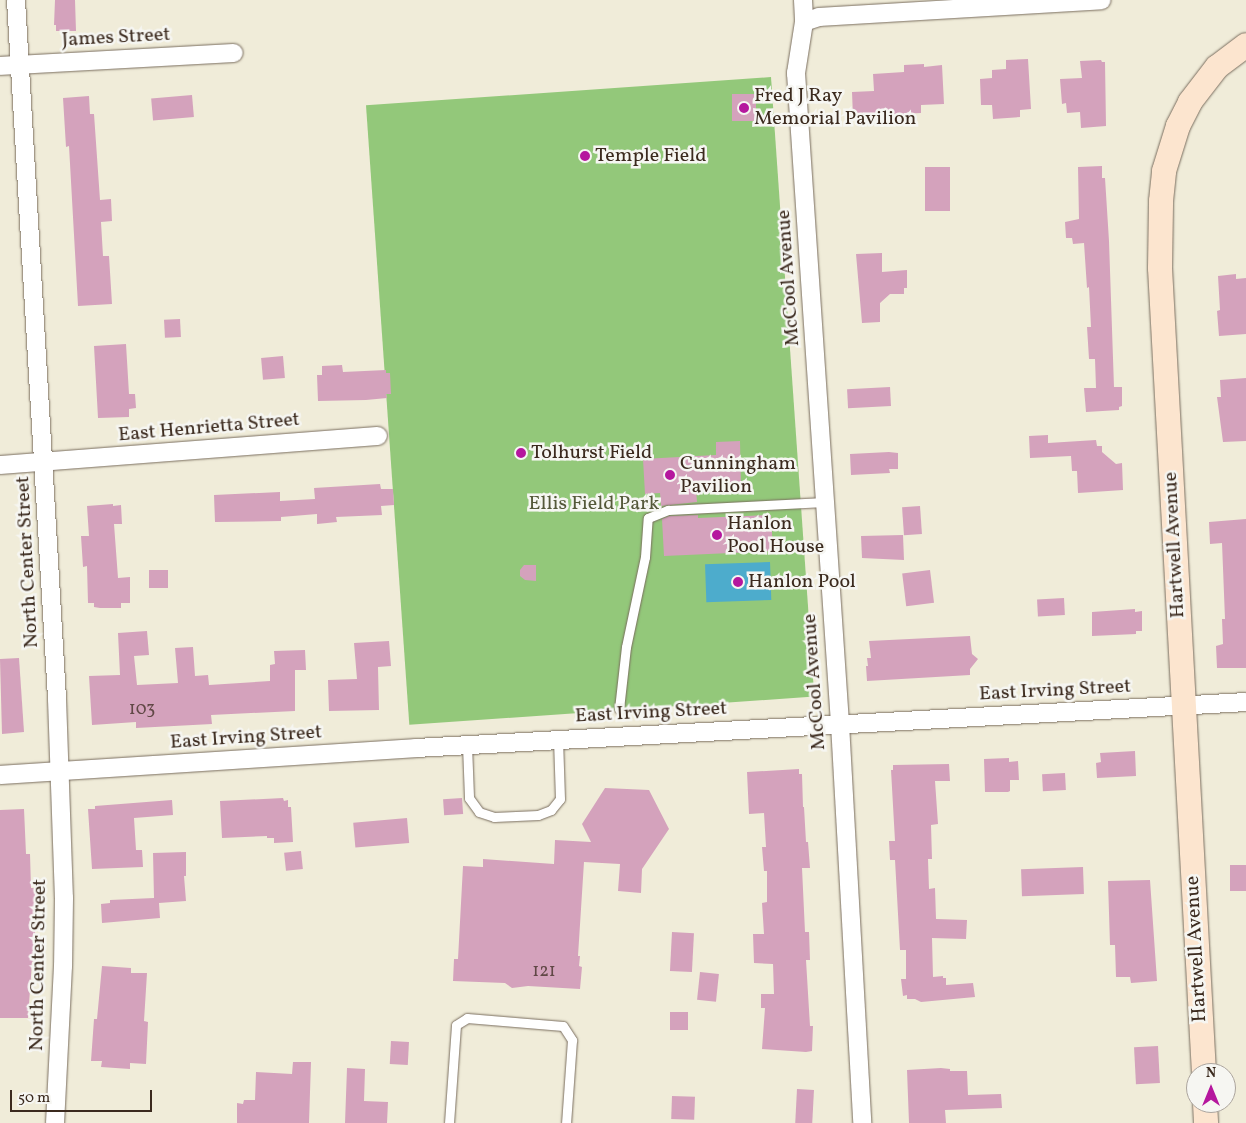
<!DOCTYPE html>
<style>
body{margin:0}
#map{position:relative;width:1246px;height:1123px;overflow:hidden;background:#f0ecd9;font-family:Vollkorn,serif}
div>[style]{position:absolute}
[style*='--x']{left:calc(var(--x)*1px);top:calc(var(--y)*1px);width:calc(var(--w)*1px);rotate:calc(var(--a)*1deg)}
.green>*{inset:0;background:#93c87a;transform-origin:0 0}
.water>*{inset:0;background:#4daccc;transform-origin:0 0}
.building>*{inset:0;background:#d4a2bc;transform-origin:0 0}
.roads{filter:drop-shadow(0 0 1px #7a6e5f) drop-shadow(0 0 1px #7a6e5f)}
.lane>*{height:9px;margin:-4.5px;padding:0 4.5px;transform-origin:4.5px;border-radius:4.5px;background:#fff}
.street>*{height:18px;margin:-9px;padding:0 9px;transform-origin:9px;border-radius:9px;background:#fff}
.secondary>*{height:24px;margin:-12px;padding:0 12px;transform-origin:12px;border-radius:12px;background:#fce5cf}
.dots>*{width:14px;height:14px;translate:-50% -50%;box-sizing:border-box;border:2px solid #f6f6f2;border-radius:50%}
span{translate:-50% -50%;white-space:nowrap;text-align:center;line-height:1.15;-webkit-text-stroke:5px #f6f6f2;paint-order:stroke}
.number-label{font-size:18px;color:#614846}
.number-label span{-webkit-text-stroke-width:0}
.street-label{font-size:20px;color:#3b2a1e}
.poi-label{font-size:20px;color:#3b2a1e}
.left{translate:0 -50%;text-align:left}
.park-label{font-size:20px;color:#55593a}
.north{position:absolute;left:1186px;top:1063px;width:50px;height:50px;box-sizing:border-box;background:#f6f6f2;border:1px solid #aba49d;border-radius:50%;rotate:0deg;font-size:14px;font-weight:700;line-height:20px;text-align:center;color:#3b2a1e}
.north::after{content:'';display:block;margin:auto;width:18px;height:22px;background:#b5179e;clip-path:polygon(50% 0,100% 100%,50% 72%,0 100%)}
.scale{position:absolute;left:10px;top:1090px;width:142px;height:22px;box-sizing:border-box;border:2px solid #3b2a1e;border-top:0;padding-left:6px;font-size:15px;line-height:18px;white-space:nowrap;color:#3b2a1e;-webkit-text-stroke:4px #f6f6f2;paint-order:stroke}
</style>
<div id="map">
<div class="green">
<div style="left:771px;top:77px;width:621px;height:406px;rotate:86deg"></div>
</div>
<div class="water">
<div style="left:770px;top:562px;width:38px;height:65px;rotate:88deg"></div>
</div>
<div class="building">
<div style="clip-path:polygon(55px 0,75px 0,76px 31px,56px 31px,56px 25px,54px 25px)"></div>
<div style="clip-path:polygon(1028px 59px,1031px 109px,1020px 110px,1020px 117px,993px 119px,992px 105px,981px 105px,980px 79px,992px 78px,992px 70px,1006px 69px,1006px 60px)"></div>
<div style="clip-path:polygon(1101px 60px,1102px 62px,1105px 62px,1106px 126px,1081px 128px,1080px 112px,1067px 113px,1066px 103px,1062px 104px,1060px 79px,1082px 78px,1080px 61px)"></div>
<div style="clip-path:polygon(924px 64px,924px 67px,942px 65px,944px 104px,921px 105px,921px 113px,877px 115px,878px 118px,856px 119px,856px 117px,853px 117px,852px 92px,874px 91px,873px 74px,904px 72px,904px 65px)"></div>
<div style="left:732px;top:94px;width:24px;height:27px"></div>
<div style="left:192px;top:95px;width:22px;height:41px;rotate:85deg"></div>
<div style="clip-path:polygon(89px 96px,90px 114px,94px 114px,100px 200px,111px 199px,112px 221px,101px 222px,103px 256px,109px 256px,112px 304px,78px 306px,69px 146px,66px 147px,63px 98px)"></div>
<div style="clip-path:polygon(1102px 166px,1102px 178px,1105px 178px,1109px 241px,1114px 387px,1122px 387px,1122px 406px,1119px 407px,1119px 410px,1086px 412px,1084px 388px,1096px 388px,1095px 359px,1089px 359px,1087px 327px,1091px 327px,1089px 287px,1087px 288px,1084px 243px,1073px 244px,1072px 238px,1066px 238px,1065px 222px,1079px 219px,1078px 167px)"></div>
<div style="left:950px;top:167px;width:44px;height:25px;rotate:90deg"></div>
<div style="clip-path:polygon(882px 253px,882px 272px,907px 270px,907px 288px,904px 288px,904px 294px,890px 294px,880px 303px,880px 322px,862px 323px,856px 254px)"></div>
<div style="clip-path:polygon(1236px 274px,1236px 279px,1246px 278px,1246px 334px,1219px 336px,1217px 311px,1220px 310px,1218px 276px)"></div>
<div style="left:180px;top:319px;width:18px;height:16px;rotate:87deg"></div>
<div style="clip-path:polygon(126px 344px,129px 394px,135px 394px,136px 408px,129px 409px,129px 417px,98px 418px,94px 346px)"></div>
<div style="left:283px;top:356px;width:22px;height:22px;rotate:85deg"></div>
<div style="clip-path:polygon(342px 365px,343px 372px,386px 370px,386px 373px,390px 373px,391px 394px,386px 394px,387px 398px,366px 400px,318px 401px,317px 375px,322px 375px,322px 366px)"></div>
<div style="clip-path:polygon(1246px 378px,1246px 441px,1223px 442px,1217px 397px,1221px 397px,1220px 380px)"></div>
<div style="left:890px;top:387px;width:19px;height:43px;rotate:87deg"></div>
<div style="clip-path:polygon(1048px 435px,1048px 443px,1096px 440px,1097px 446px,1102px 446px,1102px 452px,1116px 464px,1122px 463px,1123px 490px,1078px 493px,1077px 471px,1072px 471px,1071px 456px,1030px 458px,1029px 436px)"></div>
<div style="clip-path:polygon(740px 441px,741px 488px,696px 489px,697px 502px,661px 506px,660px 493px,645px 494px,643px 459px,716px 455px,716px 442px)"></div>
<div style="clip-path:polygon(889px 452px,898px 453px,898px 469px,889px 469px,890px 473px,851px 475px,850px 454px)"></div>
<div style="clip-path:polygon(380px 484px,381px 489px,393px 489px,394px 505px,381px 506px,382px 515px,336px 517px,337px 522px,317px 524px,317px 514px,281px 517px,281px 521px,215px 522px,214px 495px,280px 492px,280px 501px,315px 499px,314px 488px)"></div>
<div style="clip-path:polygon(113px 504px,113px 506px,121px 505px,122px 524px,114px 524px,118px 578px,130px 577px,130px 603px,121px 603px,121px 608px,100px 608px,94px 607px,94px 603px,88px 603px,87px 566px,83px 567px,81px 536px,89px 536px,87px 506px)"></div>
<div style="left:920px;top:506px;width:28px;height:18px;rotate:86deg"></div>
<div style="clip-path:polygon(698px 515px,698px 518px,771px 515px,773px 551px,664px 556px,662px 519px,669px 516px)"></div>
<div style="clip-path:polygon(1246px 519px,1246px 668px,1217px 668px,1216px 646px,1223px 644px,1222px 619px,1225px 619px,1222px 543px,1210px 544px,1209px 522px)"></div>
<div style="clip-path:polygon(903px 535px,904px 560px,862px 558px,861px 536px)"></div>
<div style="clip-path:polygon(524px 565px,536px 565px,536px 581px,525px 580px,520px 576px,520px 570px)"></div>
<div style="left:149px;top:570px;width:19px;height:18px"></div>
<div style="left:930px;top:570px;width:33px;height:28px;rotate:83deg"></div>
<div style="left:1064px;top:598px;width:17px;height:27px;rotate:87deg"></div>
<div style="clip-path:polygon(1135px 609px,1135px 612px,1142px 611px,1142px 631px,1136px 631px,1136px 634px,1092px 636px,1092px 612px)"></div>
<div style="clip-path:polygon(147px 631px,149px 655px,134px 656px,137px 685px,178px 683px,175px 648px,193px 647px,195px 676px,208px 675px,209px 685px,270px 681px,270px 665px,275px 664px,274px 651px,305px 650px,306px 670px,295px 670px,295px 711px,211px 715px,212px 724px,136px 728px,136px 722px,92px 725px,89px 676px,120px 675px,118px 633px)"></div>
<div style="clip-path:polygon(970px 636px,972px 654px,978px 659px,970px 669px,970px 675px,867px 681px,866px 666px,868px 666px,867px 658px,871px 658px,869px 641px)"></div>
<div style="clip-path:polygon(389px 641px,391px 666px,378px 667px,379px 710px,329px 711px,328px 680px,357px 679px,354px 643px)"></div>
<div style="clip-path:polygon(19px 658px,24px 732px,2px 734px,0 659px)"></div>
<div style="clip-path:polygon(1135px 751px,1136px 776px,1097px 778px,1096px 763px,1101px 762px,1100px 753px)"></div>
<div style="clip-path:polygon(1009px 758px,1009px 762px,1018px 761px,1019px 780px,1010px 780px,1010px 791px,1008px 792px,985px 792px,984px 759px)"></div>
<div style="clip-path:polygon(949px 764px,950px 781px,935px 781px,938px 824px,931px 825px,932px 859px,928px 859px,929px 889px,935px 888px,936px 919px,967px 920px,966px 939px,932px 938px,933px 977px,943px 976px,943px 978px,946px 978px,946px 985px,973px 983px,975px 997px,921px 1002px,915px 999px,907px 999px,907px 995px,903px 996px,901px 979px,906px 979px,906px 950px,900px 950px,895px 860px,890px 860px,889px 841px,895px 841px,891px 770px,893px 770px,893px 765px)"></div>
<div style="clip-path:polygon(799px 769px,799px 774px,802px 774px,803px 807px,804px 807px,806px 842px,808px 842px,810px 868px,802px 868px,805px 932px,809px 932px,810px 960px,806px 960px,810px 1026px,813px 1026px,812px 1051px,806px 1052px,762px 1049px,765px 1008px,761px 1008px,761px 994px,774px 994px,773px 964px,754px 963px,753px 934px,764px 934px,762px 903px,767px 902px,767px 871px,764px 871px,762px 847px,766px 847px,764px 813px,749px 814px,747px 772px)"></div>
<div style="left:1065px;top:773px;width:17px;height:23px;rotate:87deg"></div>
<div style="clip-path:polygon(605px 788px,649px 790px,669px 829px,642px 869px,641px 893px,618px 891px,620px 864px,584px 862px,578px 956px,580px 956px,579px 966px,582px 967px,580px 989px,528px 986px,512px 988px,505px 983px,453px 981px,454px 959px,458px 959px,463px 866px,483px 867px,483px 859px,554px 864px,555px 840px,591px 842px,582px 824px)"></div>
<div style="clip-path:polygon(283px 798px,284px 801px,288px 800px,288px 807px,291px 807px,293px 842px,274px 843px,274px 838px,267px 838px,267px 836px,222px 838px,220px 801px)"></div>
<div style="left:462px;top:798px;width:16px;height:19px;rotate:86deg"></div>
<div style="clip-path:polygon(172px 800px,173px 815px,134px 818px,136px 850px,142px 850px,143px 867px,92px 869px,88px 809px,95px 809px,95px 806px)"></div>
<div style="clip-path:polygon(24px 809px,26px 854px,30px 854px,31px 888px,35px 888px,35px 939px,38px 940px,38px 961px,32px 962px,28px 1018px,0 1018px,0 810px)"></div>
<div style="left:407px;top:818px;width:25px;height:54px;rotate:85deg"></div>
<div style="left:301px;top:851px;width:18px;height:17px;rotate:84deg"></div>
<div style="clip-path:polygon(186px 852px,186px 876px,184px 876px,186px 901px,159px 903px,160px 918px,102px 923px,101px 904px,110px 903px,110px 900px,154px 898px,153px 853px)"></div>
<div style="left:1246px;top:865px;width:26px;height:16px;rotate:90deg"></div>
<div style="left:1083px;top:867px;width:27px;height:62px;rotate:88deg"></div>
<div style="clip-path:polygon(1150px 880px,1157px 981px,1131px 983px,1130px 977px,1116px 977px,1115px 945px,1110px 945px,1108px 881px)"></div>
<div style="left:672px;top:932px;width:22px;height:39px;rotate:3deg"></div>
<div style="clip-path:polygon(102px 966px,131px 968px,131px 973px,147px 973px,144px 1021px,148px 1022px,146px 1064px,130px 1063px,130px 1069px,101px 1067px,102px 1061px,91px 1061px,94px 1019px,97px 1019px)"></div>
<div style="left:700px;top:972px;width:19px;height:28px;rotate:6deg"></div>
<div style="left:670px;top:1012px;width:18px;height:18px"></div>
<div style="left:391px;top:1041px;width:18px;height:23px;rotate:3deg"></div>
<div style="left:1158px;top:1046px;width:37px;height:24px;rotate:87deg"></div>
<div style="clip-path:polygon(293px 1062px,311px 1062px,309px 1123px,237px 1123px,237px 1103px,243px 1104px,244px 1100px,255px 1100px,256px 1072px,292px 1074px)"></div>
<div style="clip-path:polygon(347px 1068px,365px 1069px,364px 1101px,388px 1102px,387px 1123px,345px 1123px)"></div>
<div style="clip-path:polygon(941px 1068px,950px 1069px,950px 1071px,967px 1071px,968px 1095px,1001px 1094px,1002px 1108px,945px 1110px,946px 1123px,909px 1123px,907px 1070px)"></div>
<div style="left:797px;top:1089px;width:17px;height:34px;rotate:3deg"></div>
<div style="left:672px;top:1096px;width:23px;height:23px;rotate:2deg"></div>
</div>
<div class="roads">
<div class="lane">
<div style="--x:619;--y:709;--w:62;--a:-83.6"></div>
<div style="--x:626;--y:647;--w:92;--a:-78.1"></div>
<div style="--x:645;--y:557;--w:39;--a:-86"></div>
<div style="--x:648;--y:518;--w:22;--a:-22"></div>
<div style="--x:668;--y:510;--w:157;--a:-2.9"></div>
<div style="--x:467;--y:745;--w:53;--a:87.8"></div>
<div style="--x:469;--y:798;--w:17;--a:54"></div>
<div style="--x:479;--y:812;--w:16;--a:18"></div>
<div style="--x:494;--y:817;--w:44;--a:-2.6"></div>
<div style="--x:538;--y:815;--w:14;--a:-21"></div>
<div style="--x:551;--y:810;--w:14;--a:-51"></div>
<div style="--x:560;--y:799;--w:59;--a:-91.9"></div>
<div style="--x:449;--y:1123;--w:98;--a:-85.9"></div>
<div style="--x:456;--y:1025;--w:13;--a:-32"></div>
<div style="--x:467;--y:1018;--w:96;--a:4.8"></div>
<div style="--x:563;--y:1026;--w:17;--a:57"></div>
<div style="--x:572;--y:1040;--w:83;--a:94.1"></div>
</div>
<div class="street">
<div style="--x:16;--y:0;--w:700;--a:86.64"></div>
<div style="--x:57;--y:699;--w:199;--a:88"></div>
<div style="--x:64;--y:898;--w:68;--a:90.8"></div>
<div style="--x:63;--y:966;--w:157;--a:92.9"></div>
<div style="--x:803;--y:0;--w:22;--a:87"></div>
<div style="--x:804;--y:22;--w:52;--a:98.9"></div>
<div style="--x:796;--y:73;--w:652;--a:86.13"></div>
<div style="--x:840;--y:724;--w:400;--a:86.8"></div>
<div style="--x:804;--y:22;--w:16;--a:-18"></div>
<div style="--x:819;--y:17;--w:283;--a:-3.4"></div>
<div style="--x:0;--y:66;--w:234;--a:-3.2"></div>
<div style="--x:0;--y:465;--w:379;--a:-4.4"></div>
<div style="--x:0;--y:775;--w:417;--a:-3.7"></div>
<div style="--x:416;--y:748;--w:831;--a:-3.17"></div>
</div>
<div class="secondary">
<div style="--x:1204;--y:1073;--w:806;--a:-93.13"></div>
<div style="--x:1160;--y:268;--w:67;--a:-89.1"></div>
<div style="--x:1161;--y:201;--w:30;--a:-84"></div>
<div style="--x:1164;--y:171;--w:47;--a:-72.7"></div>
<div style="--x:1178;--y:126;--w:27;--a:-63"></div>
<div style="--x:1190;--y:102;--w:44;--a:-52.4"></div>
<div style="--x:1217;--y:67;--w:36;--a:-37"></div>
<div style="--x:1205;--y:1103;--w:20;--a:87"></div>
</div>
</div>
<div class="dots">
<div style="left:744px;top:108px;background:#b5179e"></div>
<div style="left:585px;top:156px;background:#b5179e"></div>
<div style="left:521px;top:453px;background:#b5179e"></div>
<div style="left:670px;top:475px;background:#b5179e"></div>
<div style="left:717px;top:535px;background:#b5179e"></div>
<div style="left:738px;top:582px;background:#b5179e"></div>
</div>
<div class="number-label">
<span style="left:142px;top:710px">103</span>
<span style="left:544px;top:972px">121</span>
</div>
<div class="street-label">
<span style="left:116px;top:38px;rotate:-3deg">James Street</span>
<span style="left:789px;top:278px;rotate:-94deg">McCool Avenue</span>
<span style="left:209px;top:428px;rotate:-5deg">East Henrietta Street</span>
<span style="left:1175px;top:545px;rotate:-93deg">Hartwell Avenue</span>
<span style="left:28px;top:562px;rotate:-93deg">North Center Street</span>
<span style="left:815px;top:682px;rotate:-94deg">McCool Avenue</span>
<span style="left:1055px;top:691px;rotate:-3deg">East Irving Street</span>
<span style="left:651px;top:713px;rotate:-3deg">East Irving Street</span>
<span style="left:246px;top:738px;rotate:-4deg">East Irving Street</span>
<span style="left:1197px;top:949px;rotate:-93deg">Hartwell Avenue</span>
<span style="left:39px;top:965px;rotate:-89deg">North Center Street</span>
</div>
<div class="poi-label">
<span class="left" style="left:754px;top:108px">Fred J Ray<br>Memorial Pavilion</span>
<span class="left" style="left:595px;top:156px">Temple Field</span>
<span class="left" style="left:531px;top:453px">Tolhurst Field</span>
<span class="left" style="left:680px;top:476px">Cunningham<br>Pavilion</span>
<span class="left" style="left:727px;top:536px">Hanlon<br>Pool House</span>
<span class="left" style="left:748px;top:582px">Hanlon Pool</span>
</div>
<div class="park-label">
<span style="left:594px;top:504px">Ellis Field Park</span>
</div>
<div class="north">N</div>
<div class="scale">50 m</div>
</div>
